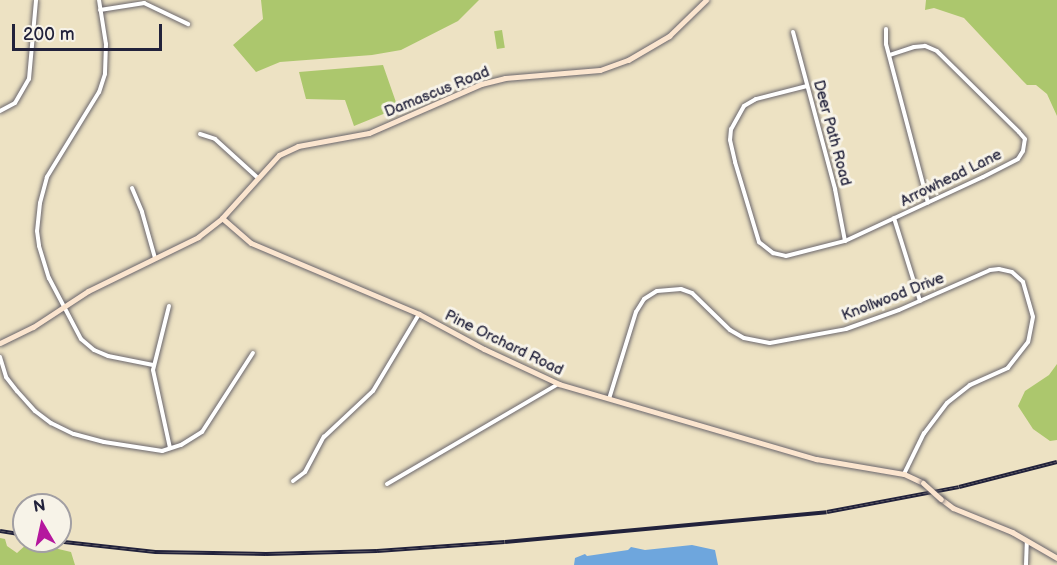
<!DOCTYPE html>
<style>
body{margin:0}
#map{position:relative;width:1057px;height:565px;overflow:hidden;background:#ede2c3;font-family:"Balsamiq Sans",sans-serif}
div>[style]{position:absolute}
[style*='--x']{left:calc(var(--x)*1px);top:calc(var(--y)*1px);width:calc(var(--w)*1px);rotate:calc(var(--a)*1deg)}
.green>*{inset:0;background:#acc76d;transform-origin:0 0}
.water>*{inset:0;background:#6ea6dd}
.roads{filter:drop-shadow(0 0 2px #69656b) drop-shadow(0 0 2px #69656b)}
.street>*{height:4px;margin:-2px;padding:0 2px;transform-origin:2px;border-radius:2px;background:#fff}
.secondary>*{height:5px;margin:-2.5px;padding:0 2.5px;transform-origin:2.5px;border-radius:2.5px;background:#fbe5cf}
.rail>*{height:4px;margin-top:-2px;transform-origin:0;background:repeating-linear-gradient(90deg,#f7f3e8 0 4.5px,#22223b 0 9px);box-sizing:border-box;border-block:2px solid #22223b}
.bridges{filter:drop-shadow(0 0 2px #69656b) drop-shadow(0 0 2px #69656b)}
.secondary-bridge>*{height:5px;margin:-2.5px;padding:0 2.5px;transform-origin:2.5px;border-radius:2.5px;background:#fbe5cf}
span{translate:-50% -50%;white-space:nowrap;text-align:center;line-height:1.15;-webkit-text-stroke:6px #f7f3e8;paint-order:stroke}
.street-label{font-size:15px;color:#22223b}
.north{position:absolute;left:12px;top:493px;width:60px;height:60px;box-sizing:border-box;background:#f7f3e8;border:2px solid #a29fa3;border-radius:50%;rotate:351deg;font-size:16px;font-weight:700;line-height:24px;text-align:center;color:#22223b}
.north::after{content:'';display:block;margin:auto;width:21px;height:27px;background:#b5179e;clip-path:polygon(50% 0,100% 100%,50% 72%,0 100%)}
.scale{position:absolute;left:12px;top:24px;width:150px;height:27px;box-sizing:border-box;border:3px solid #22223b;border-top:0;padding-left:8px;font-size:18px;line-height:21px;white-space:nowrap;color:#22223b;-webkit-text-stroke:4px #f7f3e8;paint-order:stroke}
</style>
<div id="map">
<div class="green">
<div style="clip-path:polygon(261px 0,479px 0,458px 21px,401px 50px,372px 55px,280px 62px,256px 72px,233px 45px,263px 19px)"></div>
<div style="clip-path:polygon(926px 0,1057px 0,1057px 116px,1047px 94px,1036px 85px,1027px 85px,1022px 80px,964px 18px,934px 8px,925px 10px)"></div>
<div style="left:502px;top:30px;width:18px;height:8px;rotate:81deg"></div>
<div style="clip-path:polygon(383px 65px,398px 108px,354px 126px,345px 100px,306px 99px,299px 72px)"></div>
<div style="clip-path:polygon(1057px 364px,1057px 440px,1050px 441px,1033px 429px,1018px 406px,1025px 391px,1049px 375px)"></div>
<div style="clip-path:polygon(0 538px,5px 539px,7px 546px,17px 553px,29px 542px,71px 552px,75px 565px,0 565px)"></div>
</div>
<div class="water">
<div style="clip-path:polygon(692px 545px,715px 550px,718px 565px,574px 565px,575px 558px,585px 554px,587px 556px,628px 550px,631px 547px,645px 550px)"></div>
</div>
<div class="roads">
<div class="street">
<div style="--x:99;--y:0;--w:45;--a:81"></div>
<div style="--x:106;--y:44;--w:30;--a:92"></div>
<div style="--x:105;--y:74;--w:19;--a:108"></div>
<div style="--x:99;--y:92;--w:100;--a:121.5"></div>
<div style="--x:47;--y:177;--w:27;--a:105"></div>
<div style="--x:40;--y:203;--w:28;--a:96"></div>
<div style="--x:37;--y:231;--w:15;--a:82"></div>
<div style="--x:39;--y:246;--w:34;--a:73"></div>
<div style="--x:49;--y:278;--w:69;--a:62.3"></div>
<div style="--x:81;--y:339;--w:17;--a:40"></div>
<div style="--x:94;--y:350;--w:15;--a:23"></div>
<div style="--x:108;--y:356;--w:46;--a:11.3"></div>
<div style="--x:100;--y:10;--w:45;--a:-9"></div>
<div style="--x:144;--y:3;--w:49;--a:25.5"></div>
<div style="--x:886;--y:29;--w:15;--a:90"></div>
<div style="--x:886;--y:44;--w:164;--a:75.2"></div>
<div style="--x:793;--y:32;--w:163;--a:75"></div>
<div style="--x:835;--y:189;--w:53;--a:79.1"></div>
<div style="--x:807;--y:86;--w:53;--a:165.7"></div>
<div style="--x:756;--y:99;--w:14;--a:150"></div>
<div style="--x:744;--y:106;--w:26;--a:119"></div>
<div style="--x:731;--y:129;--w:11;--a:95"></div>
<div style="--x:730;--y:140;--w:23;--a:77"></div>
<div style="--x:735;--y:162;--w:84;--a:73.3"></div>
<div style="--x:759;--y:242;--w:18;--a:38"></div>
<div style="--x:773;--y:253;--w:13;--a:13"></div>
<div style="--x:786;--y:256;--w:61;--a:-14.3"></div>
<div style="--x:845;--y:241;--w:152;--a:-24.9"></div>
<div style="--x:983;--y:177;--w:39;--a:-27"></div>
<div style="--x:1018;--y:159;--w:9;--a:-58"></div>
<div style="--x:1023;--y:151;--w:12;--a:-81"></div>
<div style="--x:1025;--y:139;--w:9;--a:-131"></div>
<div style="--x:1019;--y:132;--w:115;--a:-135.4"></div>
<div style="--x:937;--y:51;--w:13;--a:-157"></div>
<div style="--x:925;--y:46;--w:11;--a:175"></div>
<div style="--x:914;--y:47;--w:26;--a:162"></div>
<div style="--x:0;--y:111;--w:17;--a:-28"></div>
<div style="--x:15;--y:103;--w:28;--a:-60"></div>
<div style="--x:29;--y:79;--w:79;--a:-84.9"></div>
<div style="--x:200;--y:134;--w:16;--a:18"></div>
<div style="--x:215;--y:139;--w:58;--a:42.2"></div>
<div style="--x:132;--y:188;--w:26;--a:67"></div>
<div style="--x:142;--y:212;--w:48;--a:74.2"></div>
<div style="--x:894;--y:218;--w:87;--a:72.6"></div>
<div style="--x:169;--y:306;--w:66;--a:104"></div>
<div style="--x:153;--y:370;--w:80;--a:77.7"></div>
<div style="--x:0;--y:357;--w:21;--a:73"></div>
<div style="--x:6;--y:377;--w:18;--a:52"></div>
<div style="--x:17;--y:391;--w:27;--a:48"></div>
<div style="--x:35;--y:411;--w:20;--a:37"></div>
<div style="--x:51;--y:423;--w:25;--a:26"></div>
<div style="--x:74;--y:434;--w:31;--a:15"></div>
<div style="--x:104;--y:442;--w:59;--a:8.8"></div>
<div style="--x:162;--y:451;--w:20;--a:-18"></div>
<div style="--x:181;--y:445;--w:25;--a:-32"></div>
<div style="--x:202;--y:432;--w:94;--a:-57.2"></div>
<div style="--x:609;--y:399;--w:91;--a:-72.8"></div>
<div style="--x:636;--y:312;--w:15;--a:-58"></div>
<div style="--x:644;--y:299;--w:15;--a:-32"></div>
<div style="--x:657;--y:291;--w:24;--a:-5"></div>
<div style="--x:681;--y:289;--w:12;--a:20"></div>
<div style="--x:692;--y:293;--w:53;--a:44.2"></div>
<div style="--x:730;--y:330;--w:16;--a:30"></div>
<div style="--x:744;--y:338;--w:26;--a:11"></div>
<div style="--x:770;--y:343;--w:77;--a:-10.4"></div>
<div style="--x:846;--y:329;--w:56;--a:-19.7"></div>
<div style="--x:899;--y:310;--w:99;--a:-23.7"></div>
<div style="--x:990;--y:270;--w:9;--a:-6"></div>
<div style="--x:999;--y:269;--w:13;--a:13"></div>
<div style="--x:1012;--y:272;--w:15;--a:42"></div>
<div style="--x:1023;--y:282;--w:36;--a:74"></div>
<div style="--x:1033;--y:317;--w:25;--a:101"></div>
<div style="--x:1028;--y:342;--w:33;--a:128"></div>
<div style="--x:1008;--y:368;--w:42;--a:155.9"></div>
<div style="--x:970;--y:385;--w:29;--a:142"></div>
<div style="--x:947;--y:403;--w:38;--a:127"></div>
<div style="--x:924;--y:433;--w:46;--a:116"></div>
<div style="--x:293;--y:481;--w:15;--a:-37"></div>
<div style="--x:305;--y:472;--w:40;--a:-62"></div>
<div style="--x:324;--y:437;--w:67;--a:-43.2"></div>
<div style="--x:373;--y:391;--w:90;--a:-59.1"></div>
<div style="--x:387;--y:484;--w:198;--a:-30.3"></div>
<div style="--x:1026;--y:565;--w:24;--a:-88"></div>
</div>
<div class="secondary">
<div style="--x:222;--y:218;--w:38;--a:41"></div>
<div style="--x:251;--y:243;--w:182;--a:22.9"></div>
<div style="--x:419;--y:314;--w:74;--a:28.3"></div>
<div style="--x:484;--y:349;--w:83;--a:25"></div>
<div style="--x:559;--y:384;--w:268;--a:16.3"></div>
<div style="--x:816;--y:459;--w:89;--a:9.7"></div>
<div style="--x:904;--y:474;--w:21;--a:25"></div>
<div style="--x:0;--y:343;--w:37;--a:-26"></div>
<div style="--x:33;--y:327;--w:66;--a:-33.2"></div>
<div style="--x:88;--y:291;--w:123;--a:-26.1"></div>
<div style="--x:198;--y:237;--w:31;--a:-38"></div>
<div style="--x:222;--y:218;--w:85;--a:-47.9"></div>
<div style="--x:279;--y:155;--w:21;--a:-25"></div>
<div style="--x:298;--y:146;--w:72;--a:-10.4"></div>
<div style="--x:369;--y:133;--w:122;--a:-23.6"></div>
<div style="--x:481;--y:84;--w:25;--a:-14"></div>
<div style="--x:505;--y:78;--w:95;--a:-4.8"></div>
<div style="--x:600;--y:70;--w:30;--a:-20"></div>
<div style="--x:628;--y:60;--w:48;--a:-30.3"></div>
<div style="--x:669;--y:36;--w:52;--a:-44.2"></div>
<div style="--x:941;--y:499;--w:15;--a:37"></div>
<div style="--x:953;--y:508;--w:64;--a:22.1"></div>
<div style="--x:1012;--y:532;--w:52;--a:30"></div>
</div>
</div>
<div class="rail">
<div style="--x:0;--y:531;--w:24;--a:9"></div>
<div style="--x:55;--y:541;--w:101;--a:6.3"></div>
<div style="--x:155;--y:552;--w:111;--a:1"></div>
<div style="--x:266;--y:554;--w:111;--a:-1.5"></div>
<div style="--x:377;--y:551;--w:128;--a:-4"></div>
<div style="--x:505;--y:542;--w:323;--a:-5.3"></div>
<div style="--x:827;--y:512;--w:134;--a:-10.7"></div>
<div style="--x:959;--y:487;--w:101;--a:-14.3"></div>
</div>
<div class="bridges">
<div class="secondary-bridge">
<div style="--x:923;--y:483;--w:24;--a:42"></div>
</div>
</div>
<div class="street-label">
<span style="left:437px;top:92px;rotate:-22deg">Damascus Road</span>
<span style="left:832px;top:133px;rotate:75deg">Deer Path Road</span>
<span style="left:951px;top:178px;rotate:-26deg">Arrowhead Lane</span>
<span style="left:893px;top:297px;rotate:-21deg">Knollwood Drive</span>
<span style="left:504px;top:343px;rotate:26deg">Pine Orchard Road</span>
</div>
<div class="north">N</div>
<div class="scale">200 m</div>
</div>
